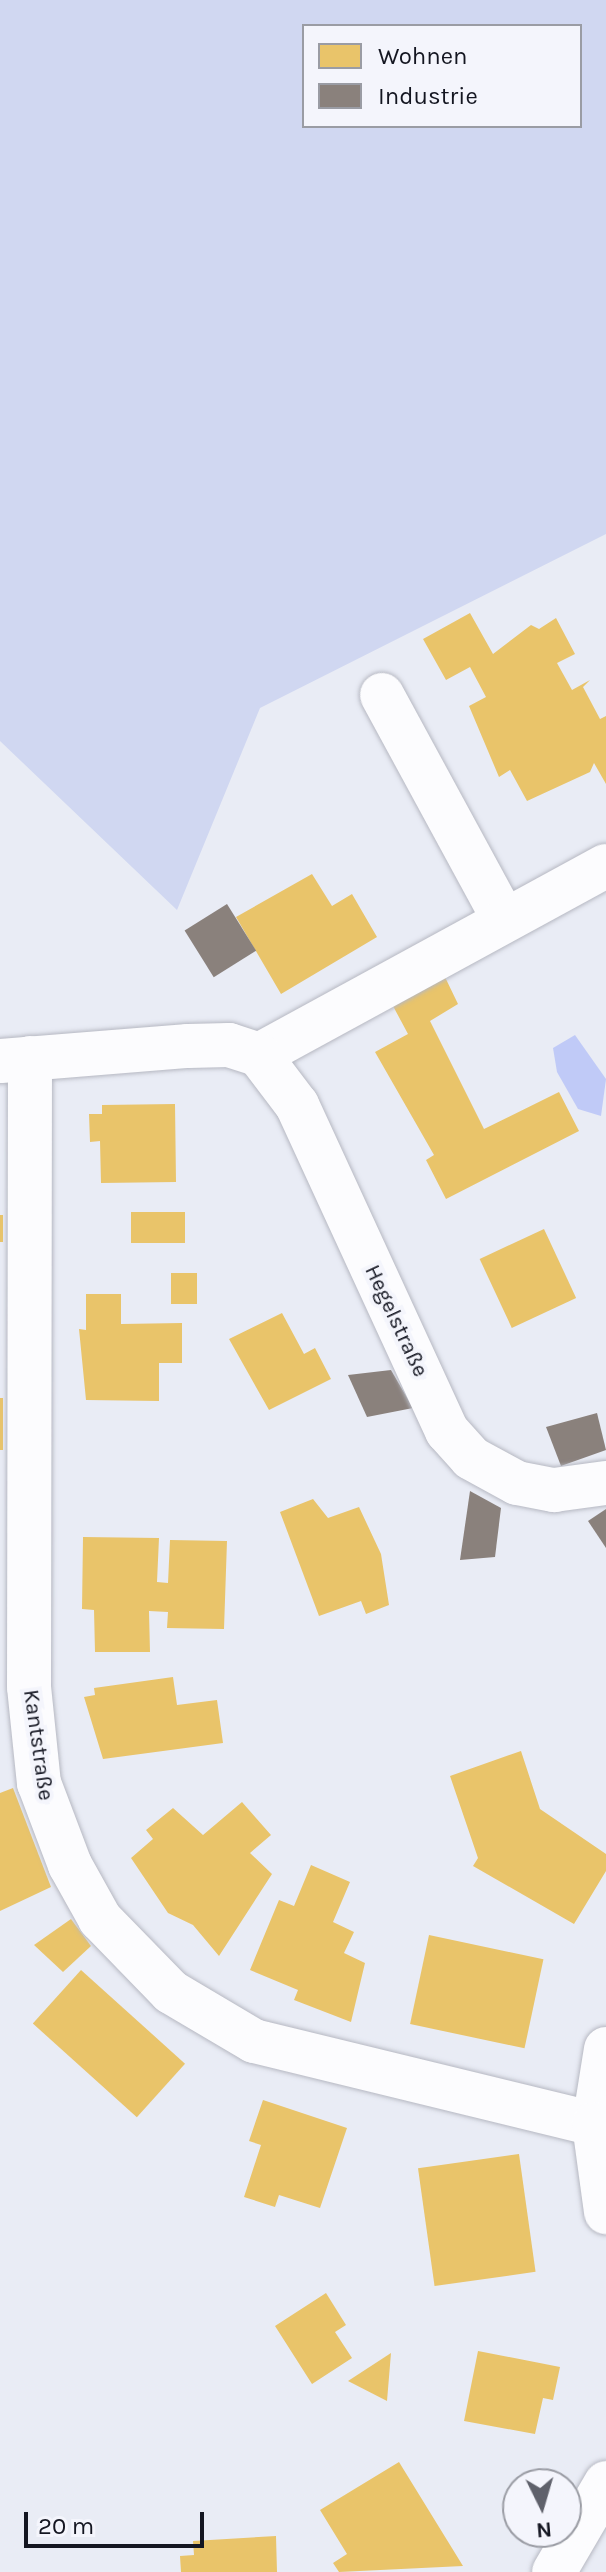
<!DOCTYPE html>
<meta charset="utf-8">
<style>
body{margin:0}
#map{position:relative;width:606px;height:2572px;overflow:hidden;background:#e9ecf5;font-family:Karla,sans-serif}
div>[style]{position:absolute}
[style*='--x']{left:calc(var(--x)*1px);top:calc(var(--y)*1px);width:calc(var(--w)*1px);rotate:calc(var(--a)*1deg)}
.green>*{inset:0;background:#d0d7f1}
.water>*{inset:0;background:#c0caf7}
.homes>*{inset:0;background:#e9c46a;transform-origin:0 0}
.industry>*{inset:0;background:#8a817c;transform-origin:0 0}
.roads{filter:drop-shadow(0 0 2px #b6b8c2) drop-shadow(0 0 2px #b6b8c2)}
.minor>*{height:44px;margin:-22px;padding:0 22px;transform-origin:22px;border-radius:22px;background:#fcfcfe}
span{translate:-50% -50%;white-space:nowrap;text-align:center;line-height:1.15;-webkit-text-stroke:8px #f4f5fc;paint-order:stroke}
.street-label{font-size:22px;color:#141621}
.legend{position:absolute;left:302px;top:24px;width:280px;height:104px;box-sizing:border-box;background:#f4f5fc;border:2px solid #9a9ca4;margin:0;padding:10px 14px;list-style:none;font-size:24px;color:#141621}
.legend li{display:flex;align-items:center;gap:16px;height:40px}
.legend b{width:40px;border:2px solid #9a9ca4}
.north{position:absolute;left:502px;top:2468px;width:80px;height:80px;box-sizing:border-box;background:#f4f5fc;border:2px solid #9a9ca4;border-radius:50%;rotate:175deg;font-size:22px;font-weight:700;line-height:32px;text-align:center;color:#141621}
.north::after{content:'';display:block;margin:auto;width:28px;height:36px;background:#5f616b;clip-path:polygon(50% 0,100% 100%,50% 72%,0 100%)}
.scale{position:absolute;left:24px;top:2512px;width:180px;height:36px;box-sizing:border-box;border:4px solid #141621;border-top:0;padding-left:10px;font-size:24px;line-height:28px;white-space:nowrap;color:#141621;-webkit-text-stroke:6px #f4f5fc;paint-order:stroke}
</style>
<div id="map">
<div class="green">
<div style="clip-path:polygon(evenodd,0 0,606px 0,606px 534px,260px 708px,177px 910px,0 741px,0 0,304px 26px,580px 26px,580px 126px,304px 126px,304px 26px)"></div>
</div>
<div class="water">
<div style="clip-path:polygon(575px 1035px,606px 1079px,601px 1116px,578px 1109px,557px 1072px,553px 1048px)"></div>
</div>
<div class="homes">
<div style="clip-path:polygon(470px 613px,493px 654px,531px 625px,539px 629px,556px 618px,575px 654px,557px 663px,572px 690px,590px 680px,583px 687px,600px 719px,606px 716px,606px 784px,594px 763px,590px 772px,527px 801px,510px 770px,499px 777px,469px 706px,486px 697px,470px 667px,446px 680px,423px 639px)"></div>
<div style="clip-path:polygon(312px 874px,332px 906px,352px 894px,377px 937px,281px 994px,236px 917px)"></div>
<div style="clip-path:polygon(444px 975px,458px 1004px,430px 1021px,484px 1129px,559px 1092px,579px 1131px,446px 1199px,426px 1160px,434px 1155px,375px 1052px,408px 1034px,393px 1006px)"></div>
<div style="clip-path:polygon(175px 1104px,176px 1182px,101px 1183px,100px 1141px,90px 1142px,89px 1114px,102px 1114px,102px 1105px)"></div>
<div style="left:131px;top:1212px;width:54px;height:31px"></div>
<div style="left:0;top:1215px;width:3px;height:27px"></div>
<div style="left:544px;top:1229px;width:76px;height:71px;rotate:65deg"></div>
<div style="left:171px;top:1273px;width:26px;height:31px"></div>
<div style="clip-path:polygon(86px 1294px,121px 1294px,121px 1324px,182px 1323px,182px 1363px,159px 1363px,159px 1401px,86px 1400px,79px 1329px,86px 1330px)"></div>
<div style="clip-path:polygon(282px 1313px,304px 1354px,315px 1348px,331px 1379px,269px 1410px,229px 1339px)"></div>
<div style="left:0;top:1398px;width:3px;height:52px"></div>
<div style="clip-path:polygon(313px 1499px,328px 1518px,359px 1507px,381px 1554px,389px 1605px,366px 1614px,361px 1601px,319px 1616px,280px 1512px)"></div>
<div style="clip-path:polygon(83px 1537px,159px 1538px,157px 1582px,168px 1583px,170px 1540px,227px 1541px,224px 1629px,167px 1628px,168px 1612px,149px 1611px,150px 1652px,95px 1652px,94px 1610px,82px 1609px)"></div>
<div style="clip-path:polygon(173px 1677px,177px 1705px,217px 1700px,223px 1743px,103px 1759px,84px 1697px,95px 1695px,94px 1688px)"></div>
<div style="clip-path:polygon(521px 1751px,540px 1809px,606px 1854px,606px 1871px,574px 1924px,473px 1866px,478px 1858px,450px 1776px)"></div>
<div style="clip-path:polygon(13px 1788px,51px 1887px,0 1911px,0 1793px)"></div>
<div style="clip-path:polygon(242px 1802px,271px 1835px,250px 1853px,272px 1874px,219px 1956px,193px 1925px,168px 1913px,131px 1858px,153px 1839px,146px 1830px,173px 1808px,203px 1835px)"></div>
<div style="clip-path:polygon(311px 1865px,350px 1882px,333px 1922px,354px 1932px,344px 1953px,365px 1963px,351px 2022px,294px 2000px,298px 1990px,250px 1970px,279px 1900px,294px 1906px)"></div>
<div style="clip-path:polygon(71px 1919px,91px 1946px,63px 1972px,34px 1945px)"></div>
<div style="left:429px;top:1935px;width:117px;height:91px;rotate:12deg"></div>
<div style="left:81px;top:1970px;width:140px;height:72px;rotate:42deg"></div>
<div style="clip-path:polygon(263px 2100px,347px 2128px,320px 2208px,279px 2195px,275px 2207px,244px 2197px,261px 2145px,249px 2141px)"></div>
<div style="left:519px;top:2154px;width:119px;height:102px;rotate:82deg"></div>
<div style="clip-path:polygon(326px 2293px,346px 2325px,335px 2332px,352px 2358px,312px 2384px,275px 2326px)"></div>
<div style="clip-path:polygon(478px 2351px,560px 2367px,553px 2400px,543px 2398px,535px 2434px,464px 2421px)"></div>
<div style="clip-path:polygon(391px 2353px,387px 2401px,348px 2381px)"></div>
<div style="clip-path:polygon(399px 2462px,463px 2566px,339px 2572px,333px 2563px,347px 2554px,320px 2510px)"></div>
<div style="clip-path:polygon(276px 2536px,277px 2572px,181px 2572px,180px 2556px,194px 2555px,193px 2541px)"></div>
</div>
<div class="industry">
<div style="left:227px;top:904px;width:55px;height:50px;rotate:58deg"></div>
<div style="clip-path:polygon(391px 1370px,413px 1408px,367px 1417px,348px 1375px)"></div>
<div style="clip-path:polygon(597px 1413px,606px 1450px,561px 1466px,546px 1427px)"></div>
<div style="clip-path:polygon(470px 1491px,501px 1508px,495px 1557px,460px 1560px)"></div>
<div style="clip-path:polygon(606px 1509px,606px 1548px,588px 1521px)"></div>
</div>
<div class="roads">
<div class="minor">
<div style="--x:382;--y:695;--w:256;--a:61.5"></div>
<div style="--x:259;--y:1055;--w:395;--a:-28.6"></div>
<div style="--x:30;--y:1058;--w:629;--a:90.09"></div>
<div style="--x:29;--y:1687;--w:97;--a:84.1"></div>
<div style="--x:39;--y:1783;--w:88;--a:69.3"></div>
<div style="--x:70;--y:1865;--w:62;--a:60.9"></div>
<div style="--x:100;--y:1919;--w:102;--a:45.8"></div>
<div style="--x:171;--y:1992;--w:96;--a:30.6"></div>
<div style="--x:254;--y:2041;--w:350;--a:13.7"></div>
<div style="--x:1;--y:1061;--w:188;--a:-4.6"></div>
<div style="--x:188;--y:1046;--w:41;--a:-1.4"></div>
<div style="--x:229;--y:1045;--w:32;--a:18"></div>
<div style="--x:259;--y:1055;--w:63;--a:52.8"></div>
<div style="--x:297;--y:1105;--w:359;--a:65.3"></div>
<div style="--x:447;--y:1431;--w:36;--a:48"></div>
<div style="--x:471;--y:1458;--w:52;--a:28.5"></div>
<div style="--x:517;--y:1483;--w:38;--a:11"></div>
<div style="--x:554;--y:1490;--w:52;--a:-7.7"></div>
<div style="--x:606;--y:2049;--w:76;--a:99.1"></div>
<div style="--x:594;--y:2124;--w:89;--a:82.2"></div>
<div style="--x:554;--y:2572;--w:103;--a:-59.7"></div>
</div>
</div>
<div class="street-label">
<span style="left:396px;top:1321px;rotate:65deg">Hegelstraße</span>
<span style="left:38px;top:1745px;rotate:82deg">Kantstraße</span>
</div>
<ul class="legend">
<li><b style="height:22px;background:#e9c46a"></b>Wohnen</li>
<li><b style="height:22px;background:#8a817c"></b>Industrie</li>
</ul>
<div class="north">N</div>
<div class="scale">20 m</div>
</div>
